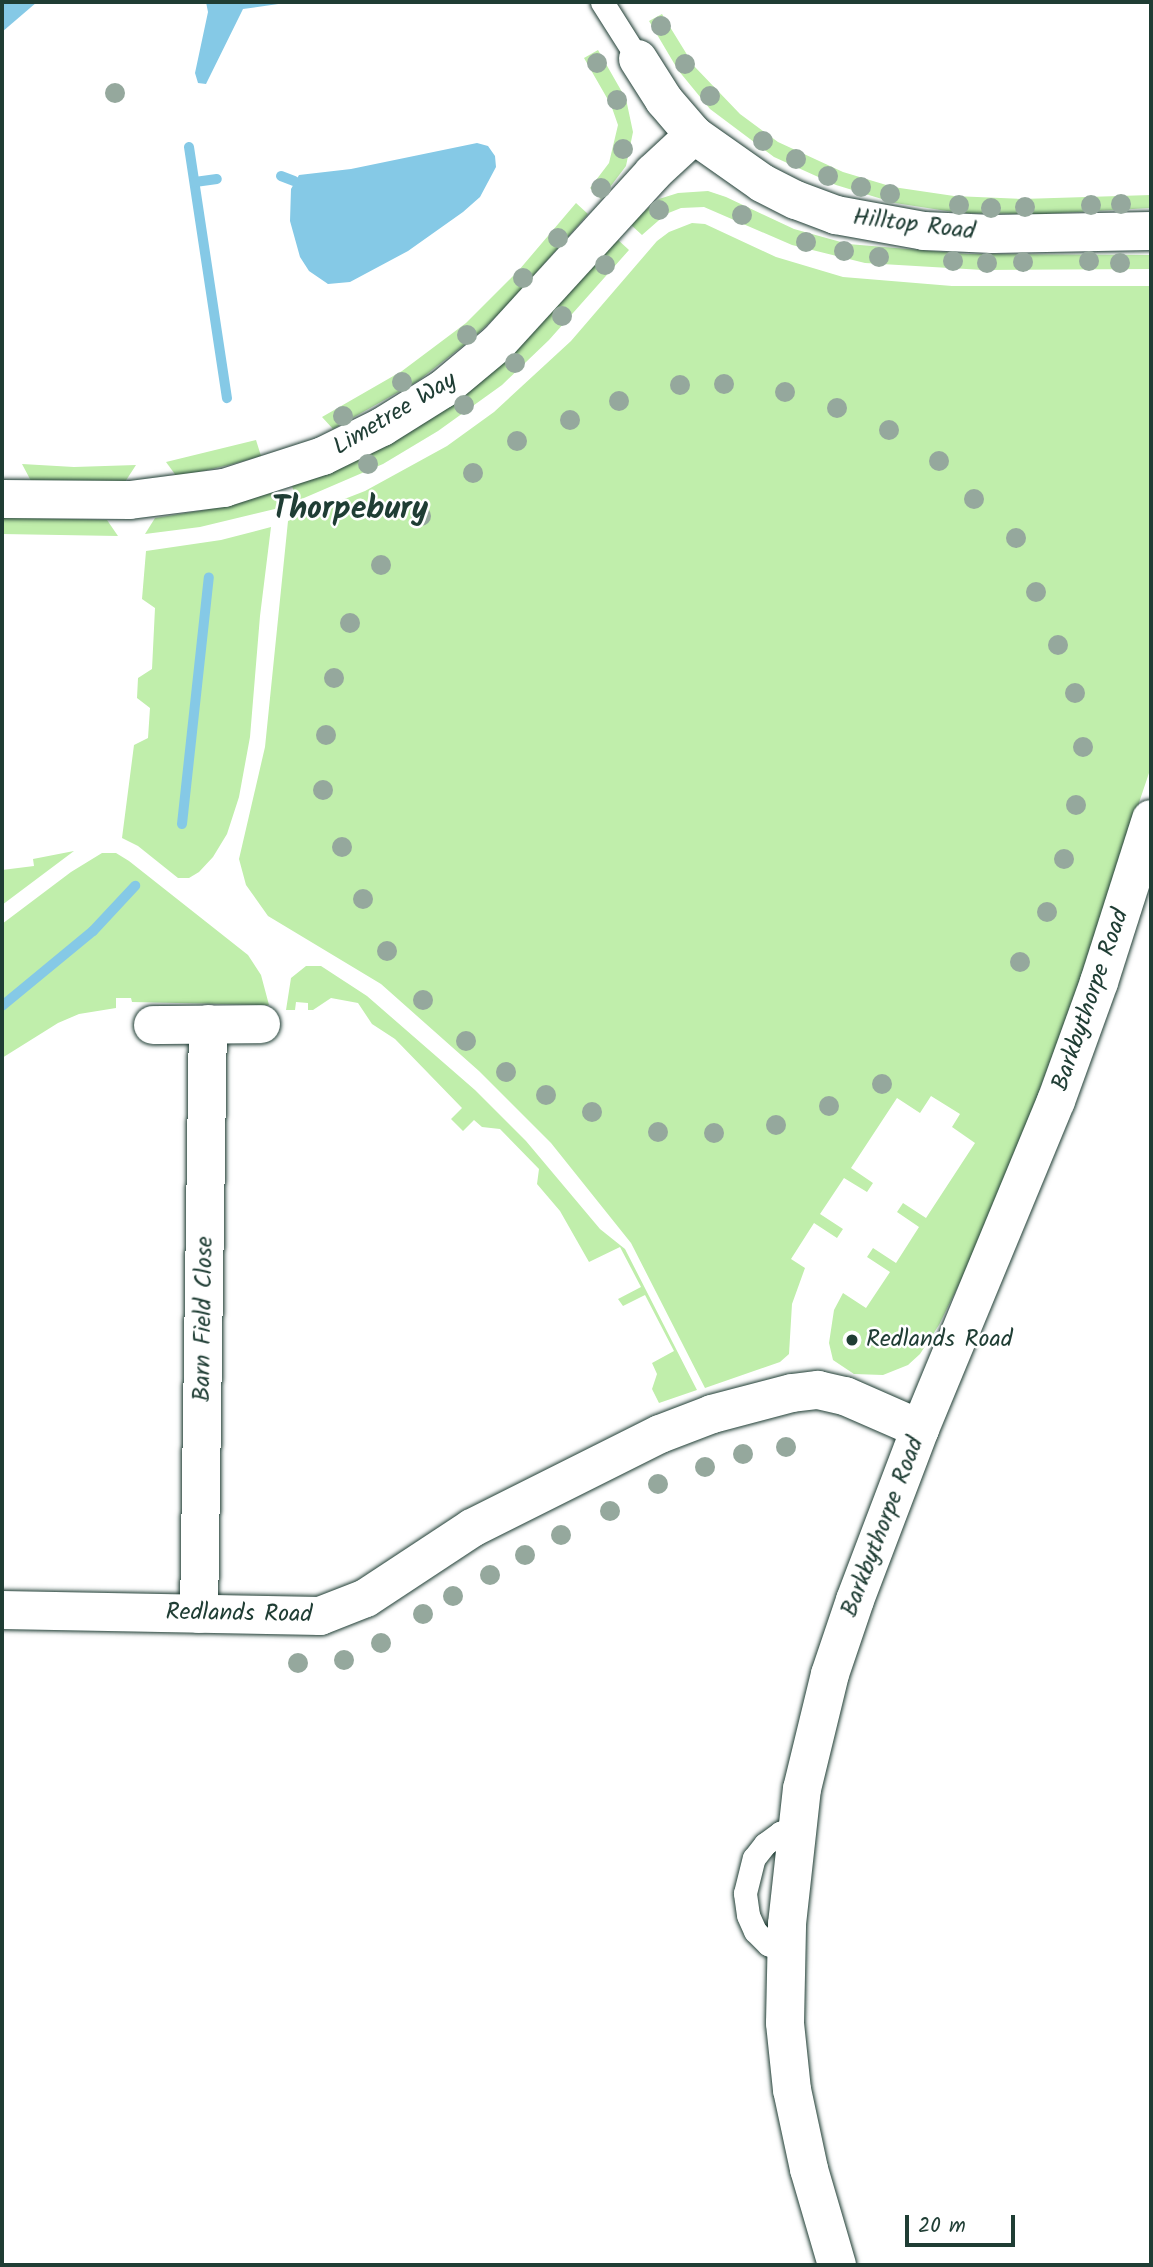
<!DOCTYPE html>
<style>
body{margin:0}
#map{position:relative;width:1153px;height:2267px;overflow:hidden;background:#fff;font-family:Kalam,sans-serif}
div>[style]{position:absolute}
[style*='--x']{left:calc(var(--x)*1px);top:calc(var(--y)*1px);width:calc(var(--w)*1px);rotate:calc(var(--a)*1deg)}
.green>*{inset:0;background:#c0eeab}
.water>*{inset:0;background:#85c9e6}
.stream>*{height:10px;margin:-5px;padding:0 5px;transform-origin:5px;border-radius:5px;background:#85c9e6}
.roads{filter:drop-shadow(0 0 2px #1f3d34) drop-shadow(0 0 2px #1f3d34)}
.lane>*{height:23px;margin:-11.5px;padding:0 11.5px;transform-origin:11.5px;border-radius:11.5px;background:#fff}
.street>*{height:38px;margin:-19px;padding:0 19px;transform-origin:19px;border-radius:19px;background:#fff}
.secondary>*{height:38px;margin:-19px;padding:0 19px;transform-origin:19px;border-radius:19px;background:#fff}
.trees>*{width:20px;height:20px;margin:-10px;border-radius:50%;background:#95a89d}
.dots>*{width:19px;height:19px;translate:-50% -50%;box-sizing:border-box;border:4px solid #fff;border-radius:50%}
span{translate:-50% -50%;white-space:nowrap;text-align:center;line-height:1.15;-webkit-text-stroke:5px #fff;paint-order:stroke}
.street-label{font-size:24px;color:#1f3d34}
.poi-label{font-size:24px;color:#1f3d34}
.left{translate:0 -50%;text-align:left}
.district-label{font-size:32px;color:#1f3d34;font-weight:700}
.frame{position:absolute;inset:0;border:4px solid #1f3d34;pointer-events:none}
.scale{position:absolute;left:905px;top:2215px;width:110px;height:32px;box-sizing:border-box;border:4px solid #1f3d34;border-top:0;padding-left:9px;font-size:21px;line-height:24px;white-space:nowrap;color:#1f3d34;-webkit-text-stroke:5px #fff;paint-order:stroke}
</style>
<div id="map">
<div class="green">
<div style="clip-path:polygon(662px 14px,694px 66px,740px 114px,778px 142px,843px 172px,893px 187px,954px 196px,1022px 199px,1151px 195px,1151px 208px,1040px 214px,960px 213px,895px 203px,836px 185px,774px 157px,710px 109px,678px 70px,649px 21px)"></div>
<div style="clip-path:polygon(598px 50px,626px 99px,633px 132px,626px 166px,601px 199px,590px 188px,609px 163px,618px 125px,611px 105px,584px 58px)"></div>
<div style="clip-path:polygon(708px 191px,726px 197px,794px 229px,848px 244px,967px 254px,1151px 255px,1151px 269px,983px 270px,865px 263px,792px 245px,704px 207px,681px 208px,666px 214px,642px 235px,630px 224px,659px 199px,678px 193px)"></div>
<div style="clip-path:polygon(576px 203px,588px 214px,504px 309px,473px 338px,418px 381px,333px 429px,322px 417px,402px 371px,466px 323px,519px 270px)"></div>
<div style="clip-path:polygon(692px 223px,705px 224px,776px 257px,843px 277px,952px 286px,1151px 286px,1151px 767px,1071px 1005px,1034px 1105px,968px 1266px,939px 1325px,920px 1354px,908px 1365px,883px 1375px,854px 1374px,833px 1360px,829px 1343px,834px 1310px,843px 1293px,866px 1308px,890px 1272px,867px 1257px,873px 1248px,896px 1263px,919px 1227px,897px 1212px,903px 1203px,926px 1218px,975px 1143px,952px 1127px,960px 1114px,931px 1096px,920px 1113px,897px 1098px,851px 1168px,873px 1183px,867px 1192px,844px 1178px,820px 1214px,843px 1229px,837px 1238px,814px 1223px,791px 1259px,805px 1268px,792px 1304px,789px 1354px,780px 1362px,705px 1388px,631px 1243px,551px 1143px,479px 1071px,381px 984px,268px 916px,246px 885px,239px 859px,265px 747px,288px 521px,365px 491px,447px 446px,494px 412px,571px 341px,657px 241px,669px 232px)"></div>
<div style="clip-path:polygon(617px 239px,629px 250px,549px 340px,502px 385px,438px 431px,383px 464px,297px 501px,292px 486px,512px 355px)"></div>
<div style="clip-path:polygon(256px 440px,261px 456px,229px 465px,177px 477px,166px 462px)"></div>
<div style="clip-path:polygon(22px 464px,74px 467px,136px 465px,125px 482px,31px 481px)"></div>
<div style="clip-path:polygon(273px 492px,279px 508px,200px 527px,145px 534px,155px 518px,205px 510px)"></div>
<div style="clip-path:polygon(2px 517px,107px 520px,118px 536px,2px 534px)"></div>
<div style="clip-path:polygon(271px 527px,260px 616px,250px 737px,239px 797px,227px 834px,213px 857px,199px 872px,189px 878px,178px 878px,138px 846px,122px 838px,134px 745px,148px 738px,150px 708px,137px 698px,138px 678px,152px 669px,155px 608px,142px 599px,146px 551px,221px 540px)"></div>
<div style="clip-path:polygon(74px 851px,2px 905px,2px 870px,34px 866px,33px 859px)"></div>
<div style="clip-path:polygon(102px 853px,116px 853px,129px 861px,248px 955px,261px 975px,269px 1005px,132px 1002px,131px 998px,116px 998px,116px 1008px,79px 1014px,58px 1023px,2px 1058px,2px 924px,71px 872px)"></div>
<div style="clip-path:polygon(306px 966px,321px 966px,367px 996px,475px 1090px,526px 1141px,600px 1229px,625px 1249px,697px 1390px,659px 1403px,652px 1389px,657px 1374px,652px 1363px,674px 1351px,645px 1295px,623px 1306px,618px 1299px,641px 1287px,620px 1247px,589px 1262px,560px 1211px,537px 1184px,539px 1169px,500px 1129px,482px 1127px,474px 1120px,463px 1131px,451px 1119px,462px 1108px,395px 1039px,372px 1024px,358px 1003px,331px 998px,313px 1010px,308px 1010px,308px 1003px,296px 1002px,295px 1010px,286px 1010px,291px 978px)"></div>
</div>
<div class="water">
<div style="clip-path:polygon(2px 2px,37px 2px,2px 32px)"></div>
<div style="clip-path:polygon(206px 2px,292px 2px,243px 9px,206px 84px,198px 83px,195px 73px,208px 12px)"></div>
<div style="clip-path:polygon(477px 143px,488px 146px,495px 156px,496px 167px,480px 197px,463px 212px,408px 251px,350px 282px,328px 284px,309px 271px,300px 257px,290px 221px,291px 189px,299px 175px,351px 169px)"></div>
</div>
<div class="stream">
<div style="--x:189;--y:147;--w:254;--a:81.4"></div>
<div style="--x:281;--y:176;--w:14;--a:21"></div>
<div style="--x:195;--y:182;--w:22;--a:-8"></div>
<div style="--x:182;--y:824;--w:248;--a:-83.8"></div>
<div style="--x:2;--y:1006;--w:118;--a:-39.5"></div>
<div style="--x:93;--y:931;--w:62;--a:-47"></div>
</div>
<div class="roads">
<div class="lane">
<div style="--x:602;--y:2;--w:67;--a:57.7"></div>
<div style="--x:785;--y:1951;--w:18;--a:-158"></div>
<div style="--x:768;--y:1944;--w:18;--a:-135"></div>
<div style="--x:755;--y:1931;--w:17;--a:-114"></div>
<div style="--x:748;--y:1915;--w:22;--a:-98"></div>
<div style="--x:745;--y:1893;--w:36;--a:-76"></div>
<div style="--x:754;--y:1858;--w:18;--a:-52"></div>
<div style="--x:765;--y:1844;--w:19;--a:-36"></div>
<div style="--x:780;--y:1833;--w:18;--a:-22"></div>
</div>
<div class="street">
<div style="--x:638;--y:59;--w:49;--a:57.6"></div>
<div style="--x:664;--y:100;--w:46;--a:49.4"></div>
<div style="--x:694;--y:135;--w:83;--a:35.2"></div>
<div style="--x:762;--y:183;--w:38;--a:27"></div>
<div style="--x:796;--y:200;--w:43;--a:20.6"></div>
<div style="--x:836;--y:215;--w:89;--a:10.3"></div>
<div style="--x:924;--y:231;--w:69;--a:2.5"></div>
<div style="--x:993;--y:234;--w:158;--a:-1.1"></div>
<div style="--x:2;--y:499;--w:128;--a:0.4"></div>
<div style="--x:130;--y:500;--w:95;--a:-7.3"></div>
<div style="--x:224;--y:488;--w:104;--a:-17.9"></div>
<div style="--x:323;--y:456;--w:66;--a:-26.2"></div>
<div style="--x:382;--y:427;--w:72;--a:-31.9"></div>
<div style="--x:443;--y:389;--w:72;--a:-39.9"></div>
<div style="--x:498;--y:343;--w:230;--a:-47.6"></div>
<div style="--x:653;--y:173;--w:56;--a:-42.8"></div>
<div style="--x:153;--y:1025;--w:108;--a:-0.5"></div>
<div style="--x:2;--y:1610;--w:318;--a:1.1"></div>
<div style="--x:320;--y:1616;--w:49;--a:-21.4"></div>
<div style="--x:366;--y:1598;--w:127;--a:-33.4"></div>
<div style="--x:472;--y:1528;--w:210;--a:-26.6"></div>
<div style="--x:660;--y:1434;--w:56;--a:-21"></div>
<div style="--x:712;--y:1414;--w:83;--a:-14.7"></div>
<div style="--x:792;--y:1393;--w:26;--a:-7"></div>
<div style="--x:818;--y:1390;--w:28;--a:13"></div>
<div style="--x:845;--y:1396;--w:82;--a:23.7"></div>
<div style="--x:199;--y:1614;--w:590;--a:-89.13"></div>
</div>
<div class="secondary">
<div style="--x:837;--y:2265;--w:100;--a:-106.3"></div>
<div style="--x:809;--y:2169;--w:81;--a:-102.1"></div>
<div style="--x:792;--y:2090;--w:67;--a:-96"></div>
<div style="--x:785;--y:2023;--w:99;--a:-88.8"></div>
<div style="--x:787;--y:1924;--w:136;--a:-83.7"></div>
<div style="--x:802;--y:1789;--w:118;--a:-76.3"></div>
<div style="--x:830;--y:1674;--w:78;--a:-71.3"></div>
<div style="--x:855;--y:1600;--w:183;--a:-69.2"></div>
<div style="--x:920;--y:1429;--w:355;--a:-67.5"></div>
<div style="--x:1056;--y:1101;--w:127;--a:-70.1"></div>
<div style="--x:1099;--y:982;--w:171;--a:-72.3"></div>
</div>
</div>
<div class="trees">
<div style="left:661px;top:26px"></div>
<div style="left:597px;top:63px"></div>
<div style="left:685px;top:64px"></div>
<div style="left:115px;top:93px"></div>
<div style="left:710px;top:96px"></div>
<div style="left:617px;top:100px"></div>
<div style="left:763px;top:141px"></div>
<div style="left:623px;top:149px"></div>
<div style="left:796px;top:159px"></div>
<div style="left:828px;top:176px"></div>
<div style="left:861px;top:187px"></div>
<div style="left:601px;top:188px"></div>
<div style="left:890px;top:194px"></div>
<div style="left:1121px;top:204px"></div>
<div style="left:959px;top:205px"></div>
<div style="left:1091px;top:205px"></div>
<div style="left:1025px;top:207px"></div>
<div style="left:991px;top:208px"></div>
<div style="left:659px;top:210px"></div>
<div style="left:742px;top:215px"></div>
<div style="left:558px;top:238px"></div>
<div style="left:806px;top:242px"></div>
<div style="left:844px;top:251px"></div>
<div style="left:879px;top:257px"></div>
<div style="left:953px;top:261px"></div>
<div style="left:1089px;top:261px"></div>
<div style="left:1023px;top:262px"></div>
<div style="left:987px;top:263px"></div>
<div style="left:1120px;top:263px"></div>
<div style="left:605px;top:265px"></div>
<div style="left:523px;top:278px"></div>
<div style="left:562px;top:316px"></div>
<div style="left:467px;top:335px"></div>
<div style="left:515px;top:363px"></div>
<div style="left:402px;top:382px"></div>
<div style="left:724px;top:384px"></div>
<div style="left:680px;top:385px"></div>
<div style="left:785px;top:392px"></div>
<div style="left:619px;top:401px"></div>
<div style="left:464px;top:405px"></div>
<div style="left:837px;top:408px"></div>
<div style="left:343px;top:416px"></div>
<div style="left:570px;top:420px"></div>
<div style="left:889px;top:430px"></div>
<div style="left:517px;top:441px"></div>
<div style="left:939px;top:461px"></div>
<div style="left:368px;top:464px"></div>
<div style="left:473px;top:473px"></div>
<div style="left:974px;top:499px"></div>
<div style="left:421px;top:516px"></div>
<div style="left:1016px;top:538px"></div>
<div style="left:381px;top:565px"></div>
<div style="left:1036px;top:592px"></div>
<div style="left:350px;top:623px"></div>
<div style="left:1058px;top:645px"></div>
<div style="left:334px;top:678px"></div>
<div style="left:1075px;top:693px"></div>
<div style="left:326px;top:735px"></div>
<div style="left:1083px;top:747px"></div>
<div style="left:323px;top:790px"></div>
<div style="left:1076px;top:805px"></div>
<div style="left:342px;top:847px"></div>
<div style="left:1064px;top:859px"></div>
<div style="left:363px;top:899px"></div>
<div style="left:1047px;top:912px"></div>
<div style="left:387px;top:951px"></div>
<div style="left:1020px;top:962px"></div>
<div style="left:423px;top:1000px"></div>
<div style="left:466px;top:1041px"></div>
<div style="left:506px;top:1072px"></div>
<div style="left:882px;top:1084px"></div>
<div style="left:546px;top:1095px"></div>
<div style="left:829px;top:1106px"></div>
<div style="left:592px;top:1112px"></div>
<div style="left:776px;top:1125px"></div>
<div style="left:658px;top:1132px"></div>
<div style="left:714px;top:1133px"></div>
<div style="left:786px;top:1447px"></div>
<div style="left:743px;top:1454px"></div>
<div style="left:705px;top:1467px"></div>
<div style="left:658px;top:1484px"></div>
<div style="left:610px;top:1511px"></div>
<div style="left:561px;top:1535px"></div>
<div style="left:525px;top:1555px"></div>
<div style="left:490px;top:1575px"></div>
<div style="left:453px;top:1596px"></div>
<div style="left:423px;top:1614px"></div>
<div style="left:381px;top:1643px"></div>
<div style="left:344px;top:1660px"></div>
<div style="left:298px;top:1663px"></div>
</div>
<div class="dots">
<div style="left:852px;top:1340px;background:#1f3d34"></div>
</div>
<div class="street-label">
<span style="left:914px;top:225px;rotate:7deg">Hilltop Road</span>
<span style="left:395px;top:414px;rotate:-31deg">Limetree Way</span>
<span style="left:1091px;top:1000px;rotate:-71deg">Barkbythorpe Road</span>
<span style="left:204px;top:1319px;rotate:-89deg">Barn Field Close</span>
<span style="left:883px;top:1527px;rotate:-69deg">Barkbythorpe Road</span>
<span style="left:239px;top:1614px;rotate:1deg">Redlands Road</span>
</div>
<div class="poi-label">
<span class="left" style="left:866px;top:1340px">Redlands Road</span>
</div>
<div class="district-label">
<span style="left:350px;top:510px">Thorpebury</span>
</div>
<div class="frame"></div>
<div class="scale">20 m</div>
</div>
